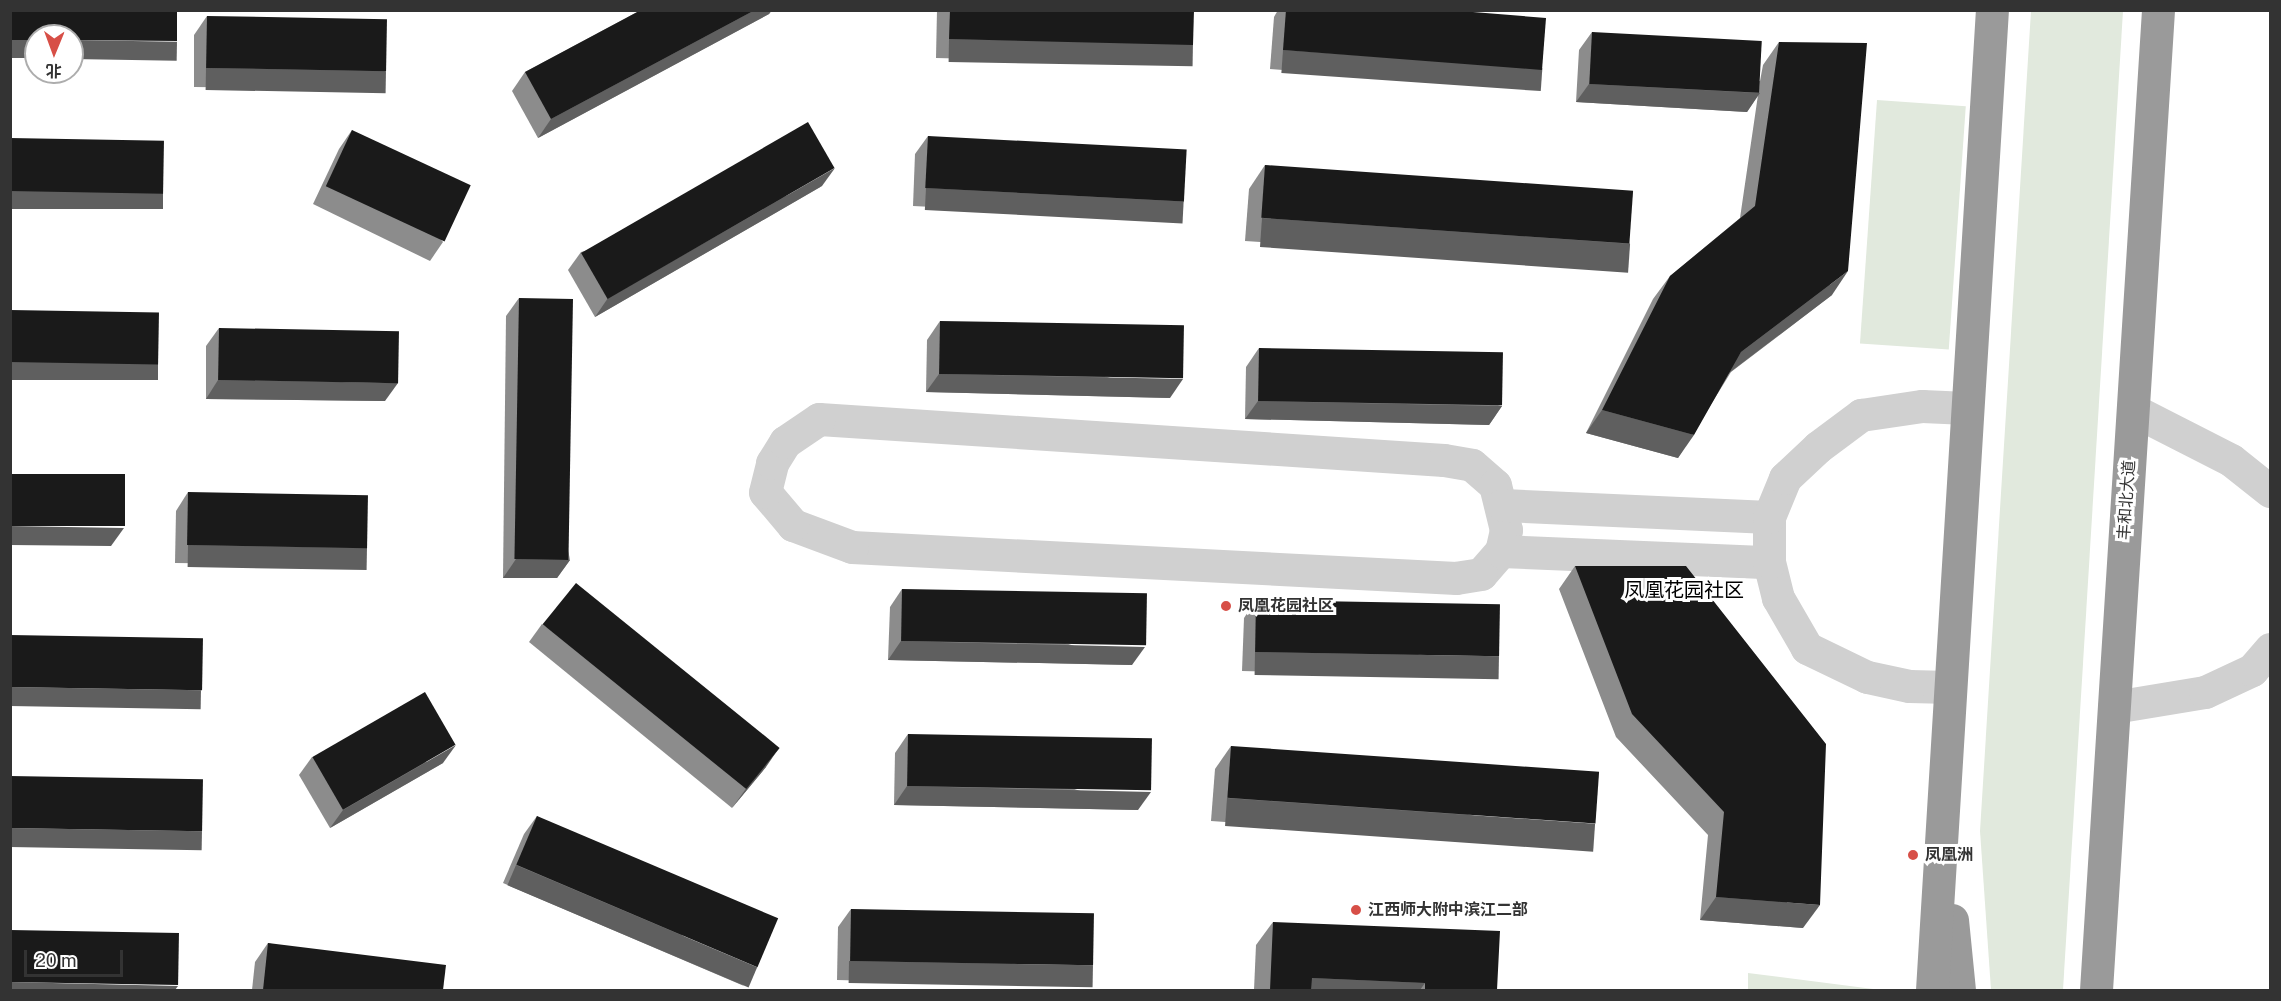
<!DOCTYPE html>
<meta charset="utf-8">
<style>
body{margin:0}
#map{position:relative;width:2281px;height:1001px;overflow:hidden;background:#fff;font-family:"Public Sans","Noto Sans SC",sans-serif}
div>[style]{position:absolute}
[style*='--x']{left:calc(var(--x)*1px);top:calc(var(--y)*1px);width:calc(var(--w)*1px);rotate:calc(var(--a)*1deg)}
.green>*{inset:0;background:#e1e9dd;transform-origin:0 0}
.minor>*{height:33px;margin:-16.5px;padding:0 16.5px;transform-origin:16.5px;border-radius:16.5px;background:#d0d0d0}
.highway>*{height:33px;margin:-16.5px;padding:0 16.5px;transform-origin:16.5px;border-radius:16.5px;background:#9a9a9a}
.wall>*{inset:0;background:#8c8c8c}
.shaded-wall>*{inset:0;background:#5f5f5f;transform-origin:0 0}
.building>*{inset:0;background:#1a1a1a;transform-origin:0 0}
.dots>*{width:16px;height:16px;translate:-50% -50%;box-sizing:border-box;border:3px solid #fff;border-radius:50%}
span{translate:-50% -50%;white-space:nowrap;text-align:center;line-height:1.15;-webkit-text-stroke:6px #fff;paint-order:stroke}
.street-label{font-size:16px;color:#333}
.poi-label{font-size:16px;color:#333;font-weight:700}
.left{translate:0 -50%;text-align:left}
.quarter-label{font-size:20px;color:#000}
.frame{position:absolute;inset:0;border:12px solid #333;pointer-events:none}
.north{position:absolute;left:24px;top:24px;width:60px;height:60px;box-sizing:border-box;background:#fff;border:2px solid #adadad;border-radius:50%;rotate:181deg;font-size:16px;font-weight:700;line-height:24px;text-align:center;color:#333}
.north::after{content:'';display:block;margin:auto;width:21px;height:27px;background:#d74f47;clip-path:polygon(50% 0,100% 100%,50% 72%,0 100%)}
.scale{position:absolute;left:24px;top:950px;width:99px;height:27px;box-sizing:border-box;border:3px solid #333;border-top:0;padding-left:8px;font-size:18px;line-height:21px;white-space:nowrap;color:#333;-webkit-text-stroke:4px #fff;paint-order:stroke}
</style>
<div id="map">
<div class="green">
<div style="clip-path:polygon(2031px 11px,2123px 11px,2063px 990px,1991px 990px,1980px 831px)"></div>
<div style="left:1877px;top:100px;width:89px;height:244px;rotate:4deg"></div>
<div style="clip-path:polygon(1748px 973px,1881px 990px,1748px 990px)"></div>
</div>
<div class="minor">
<div style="--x:2133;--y:410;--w:110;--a:27"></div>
<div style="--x:2231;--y:460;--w:50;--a:38.5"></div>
<div style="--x:819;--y:419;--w:626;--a:3.75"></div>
<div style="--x:1444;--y:460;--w:28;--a:10"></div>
<div style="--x:1472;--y:465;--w:30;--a:41"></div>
<div style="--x:1495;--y:485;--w:46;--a:76.3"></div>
<div style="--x:1506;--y:530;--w:22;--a:103"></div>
<div style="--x:1501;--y:551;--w:30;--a:131"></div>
<div style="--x:1481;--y:574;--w:25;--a:171"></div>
<div style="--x:1456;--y:578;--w:605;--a:-177.06"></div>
<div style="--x:852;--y:547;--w:63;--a:-159.6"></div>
<div style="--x:793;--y:525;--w:43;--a:-130.3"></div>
<div style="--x:765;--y:492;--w:30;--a:-76"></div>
<div style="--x:772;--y:463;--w:25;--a:-58"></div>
<div style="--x:785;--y:442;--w:41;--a:-34.1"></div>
<div style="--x:1503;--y:505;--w:266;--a:2.6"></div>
<div style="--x:1501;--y:551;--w:268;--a:2.4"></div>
<div style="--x:1950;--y:687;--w:41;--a:-178.6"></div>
<div style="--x:1909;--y:686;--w:43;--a:-167.9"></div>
<div style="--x:1867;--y:677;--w:67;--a:-154.2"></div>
<div style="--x:1807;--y:648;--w:58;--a:-120.1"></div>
<div style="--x:1778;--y:598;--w:37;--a:-104"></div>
<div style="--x:1769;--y:562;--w:45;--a:-90"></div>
<div style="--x:1769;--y:517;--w:42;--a:-67.7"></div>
<div style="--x:1785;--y:478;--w:45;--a:-43.2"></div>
<div style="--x:1818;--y:447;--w:54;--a:-36.7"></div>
<div style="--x:1861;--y:415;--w:62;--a:-8.4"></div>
<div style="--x:1922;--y:406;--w:45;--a:2.5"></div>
<div style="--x:2114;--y:707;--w:92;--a:-9.4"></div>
<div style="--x:2205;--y:692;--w:52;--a:-25.1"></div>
<div style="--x:2252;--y:670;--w:28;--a:-49"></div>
</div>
<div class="highway">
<div style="--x:1952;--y:920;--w:70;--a:84.3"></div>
<div style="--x:1932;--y:990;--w:982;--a:-86.5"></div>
<div style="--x:2096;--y:990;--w:982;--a:-86.38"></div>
</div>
<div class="wall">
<div style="clip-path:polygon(641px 10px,772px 10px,769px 14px,538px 138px,512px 91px,525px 72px)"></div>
<div style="clip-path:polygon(937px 10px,1194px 10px,1180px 64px,936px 58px)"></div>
<div style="clip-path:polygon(1278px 10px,1448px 10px,1529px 89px,1270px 69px,1274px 17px)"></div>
<div style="clip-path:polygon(207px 16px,386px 70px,373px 89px,194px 87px,194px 35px)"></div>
<div style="clip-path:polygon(1592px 32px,1760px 81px,1763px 65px,1779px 42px,1832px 295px,1731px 372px,1678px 458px,1586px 433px,1653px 299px,1670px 276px,1740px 218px,1758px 95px,1747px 112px,1576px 102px,1579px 50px)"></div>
<div style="clip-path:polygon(352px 130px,443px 242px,430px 261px,313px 204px,339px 149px)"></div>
<div style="clip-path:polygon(928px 136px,1184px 201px,1172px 219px,913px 206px,915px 154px)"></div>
<div style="clip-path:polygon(1265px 165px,1630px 243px,1613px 266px,1245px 241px,1249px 189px)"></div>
<div style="clip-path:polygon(822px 186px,595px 317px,568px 270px,581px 252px)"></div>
<div style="clip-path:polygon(519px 298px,570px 560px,557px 578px,503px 578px,506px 316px)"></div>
<div style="clip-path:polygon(940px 321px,1170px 398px,926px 392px,927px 340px)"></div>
<div style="clip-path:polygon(219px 328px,385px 401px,206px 399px,206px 346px)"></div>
<div style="clip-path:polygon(1259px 348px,1502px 406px,1489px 425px,1245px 419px,1246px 367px)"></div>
<div style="clip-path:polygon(188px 492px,367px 547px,354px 565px,175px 563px,176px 511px)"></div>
<div style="clip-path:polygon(1575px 566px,1803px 928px,1700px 920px,1708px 835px,1616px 737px,1559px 589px)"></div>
<div style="clip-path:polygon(902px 589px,1132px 665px,888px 660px,890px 607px)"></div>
<div style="clip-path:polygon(1256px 600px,1486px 677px,1242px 671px,1244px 618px)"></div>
<div style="clip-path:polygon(542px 624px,766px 767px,732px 808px,529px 642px)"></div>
<div style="clip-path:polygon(908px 734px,1138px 810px,894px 805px,895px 753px)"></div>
<div style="clip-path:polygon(1231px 746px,1579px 846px,1211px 821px,1215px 769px)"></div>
<div style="clip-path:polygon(312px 757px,443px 763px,330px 828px,299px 775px)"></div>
<div style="clip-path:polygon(537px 816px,744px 986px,503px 883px,524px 834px)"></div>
<div style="clip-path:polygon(851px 909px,1080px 986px,837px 980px,838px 927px)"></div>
<div style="clip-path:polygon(1273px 922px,1497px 990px,1254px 990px,1256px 945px)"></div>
<div style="clip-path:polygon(268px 943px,443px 990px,252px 990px,255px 962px)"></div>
</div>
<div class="shaded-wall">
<div style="clip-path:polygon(755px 10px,772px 10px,769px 14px,538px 138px,551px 119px)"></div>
<div style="left:949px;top:39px;width:244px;height:23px;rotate:1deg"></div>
<div style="left:10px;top:40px;width:26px;height:18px"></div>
<div style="left:72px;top:40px;width:105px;height:19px;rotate:1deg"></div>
<div style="left:1283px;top:50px;width:260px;height:23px;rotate:4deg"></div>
<div style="left:206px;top:68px;width:180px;height:22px;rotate:1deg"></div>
<div style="clip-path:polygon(1589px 84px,1760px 93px,1747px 112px,1576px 102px)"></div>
<div style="clip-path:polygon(835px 168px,822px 186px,595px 317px,608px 298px)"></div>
<div style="left:926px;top:188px;width:258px;height:22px;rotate:3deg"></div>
<div style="left:10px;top:191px;width:153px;height:18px"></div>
<div style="left:1262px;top:218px;width:369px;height:29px;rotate:4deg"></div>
<div style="clip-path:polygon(1848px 271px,1832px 295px,1725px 376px,1741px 352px)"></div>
<div style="left:10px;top:362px;width:148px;height:18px"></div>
<div style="clip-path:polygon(939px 374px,1183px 379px,1170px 398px,926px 392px)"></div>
<div style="clip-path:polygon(218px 380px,398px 383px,385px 401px,206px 399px)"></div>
<div style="clip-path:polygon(1258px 401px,1502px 406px,1489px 425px,1245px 419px)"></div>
<div style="clip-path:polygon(1602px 410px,1694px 435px,1678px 458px,1586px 433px)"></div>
<div style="clip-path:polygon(10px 526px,124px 528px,111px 546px,10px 545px)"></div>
<div style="left:188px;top:545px;width:179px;height:22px;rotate:1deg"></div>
<div style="clip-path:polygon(516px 559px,570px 560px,557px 578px,503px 578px)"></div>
<div style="clip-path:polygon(901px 641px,1145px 647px,1132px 665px,888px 660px)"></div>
<div style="left:1255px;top:652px;width:244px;height:23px;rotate:1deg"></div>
<div style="left:10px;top:687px;width:191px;height:19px;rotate:1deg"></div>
<div style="clip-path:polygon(456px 745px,443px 763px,330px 828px,343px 810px)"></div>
<div style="clip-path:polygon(779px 748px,766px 767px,732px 808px,745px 790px)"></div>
<div style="clip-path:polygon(907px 786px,1151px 792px,1138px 810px,894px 805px)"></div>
<div style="left:1227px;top:798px;width:369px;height:28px;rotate:4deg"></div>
<div style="left:10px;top:828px;width:192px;height:19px;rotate:1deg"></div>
<div style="left:516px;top:865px;width:262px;height:22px;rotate:23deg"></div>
<div style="clip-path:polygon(1716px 897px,1820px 905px,1803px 928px,1700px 920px)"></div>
<div style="left:849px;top:961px;width:244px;height:22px;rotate:1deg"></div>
<div style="clip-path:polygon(1312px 978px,1425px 983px,1420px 990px,1303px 990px)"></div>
<div style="clip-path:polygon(10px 982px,178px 986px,175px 990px,10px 990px)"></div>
</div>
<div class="building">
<div style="clip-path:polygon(10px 10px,177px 10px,177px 41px,72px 40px,72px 36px,36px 36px,36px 40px,10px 40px)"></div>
<div style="clip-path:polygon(641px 10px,755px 10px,551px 119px,525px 72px)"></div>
<div style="clip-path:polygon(950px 10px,1194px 10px,1193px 45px,949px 39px)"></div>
<div style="clip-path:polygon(1286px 10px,1448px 10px,1546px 18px,1542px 70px,1283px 50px)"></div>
<div style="left:207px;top:16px;width:180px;height:52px;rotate:1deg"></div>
<div style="left:1592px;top:32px;width:170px;height:52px;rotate:3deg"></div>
<div style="clip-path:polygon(1779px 42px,1867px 43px,1848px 271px,1741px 352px,1694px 435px,1602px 410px,1670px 276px,1755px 206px)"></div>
<div style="left:808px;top:122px;width:53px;height:262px;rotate:60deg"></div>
<div style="left:352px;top:130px;width:131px;height:62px;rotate:25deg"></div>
<div style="left:928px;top:136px;width:259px;height:52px;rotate:3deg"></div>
<div style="left:10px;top:138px;width:154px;height:53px;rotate:1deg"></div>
<div style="left:1265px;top:165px;width:369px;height:53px;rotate:4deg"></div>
<div style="left:519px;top:298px;width:54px;height:261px;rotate:1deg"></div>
<div style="left:10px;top:310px;width:149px;height:52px;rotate:1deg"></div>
<div style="left:940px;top:321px;width:244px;height:53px;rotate:1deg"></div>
<div style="left:219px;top:328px;width:180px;height:52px;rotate:1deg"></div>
<div style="left:1259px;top:348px;width:244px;height:53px;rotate:1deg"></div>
<div style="left:10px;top:474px;width:115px;height:52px"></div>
<div style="left:188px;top:492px;width:180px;height:53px;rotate:1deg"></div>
<div style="clip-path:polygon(1575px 566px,1686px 566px,1826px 744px,1820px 905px,1716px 897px,1724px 812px,1632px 714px)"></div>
<div style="left:576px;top:583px;width:262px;height:53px;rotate:39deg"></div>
<div style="left:902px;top:589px;width:245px;height:52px;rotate:1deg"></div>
<div style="left:1256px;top:600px;width:244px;height:52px;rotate:1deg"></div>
<div style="left:10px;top:635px;width:193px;height:52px;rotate:1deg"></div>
<div style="left:425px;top:692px;width:61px;height:130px;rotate:60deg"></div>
<div style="left:908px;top:734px;width:244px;height:52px;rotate:1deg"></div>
<div style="left:1231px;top:746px;width:369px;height:52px;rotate:4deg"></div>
<div style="left:10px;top:776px;width:193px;height:52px;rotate:1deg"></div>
<div style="left:537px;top:816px;width:262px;height:53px;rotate:23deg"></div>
<div style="left:851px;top:909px;width:243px;height:52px;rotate:1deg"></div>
<div style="clip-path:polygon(1273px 922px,1500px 931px,1497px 990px,1425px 990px,1425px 983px,1312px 978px,1311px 990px,1270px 990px)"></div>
<div style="left:10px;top:930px;width:169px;height:52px;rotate:1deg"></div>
<div style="clip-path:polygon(268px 943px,446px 965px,443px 990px,263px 990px)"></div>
</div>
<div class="dots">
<div style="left:1226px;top:606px;background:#d74f47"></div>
<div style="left:1913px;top:855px;background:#d74f47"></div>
<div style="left:1356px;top:910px;background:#d74f47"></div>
</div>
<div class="street-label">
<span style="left:2127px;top:500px;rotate:-86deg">丰和北大道</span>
</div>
<div class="poi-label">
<span class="left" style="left:1238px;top:606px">凤凰花园社区</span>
<span class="left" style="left:1925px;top:855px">凤凰洲</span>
<span class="left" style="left:1368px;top:910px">江西师大附中滨江二部</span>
</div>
<div class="quarter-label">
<span style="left:1684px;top:590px">凤凰花园社区</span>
</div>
<div class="frame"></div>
<div class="north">北</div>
<div class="scale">20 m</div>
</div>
